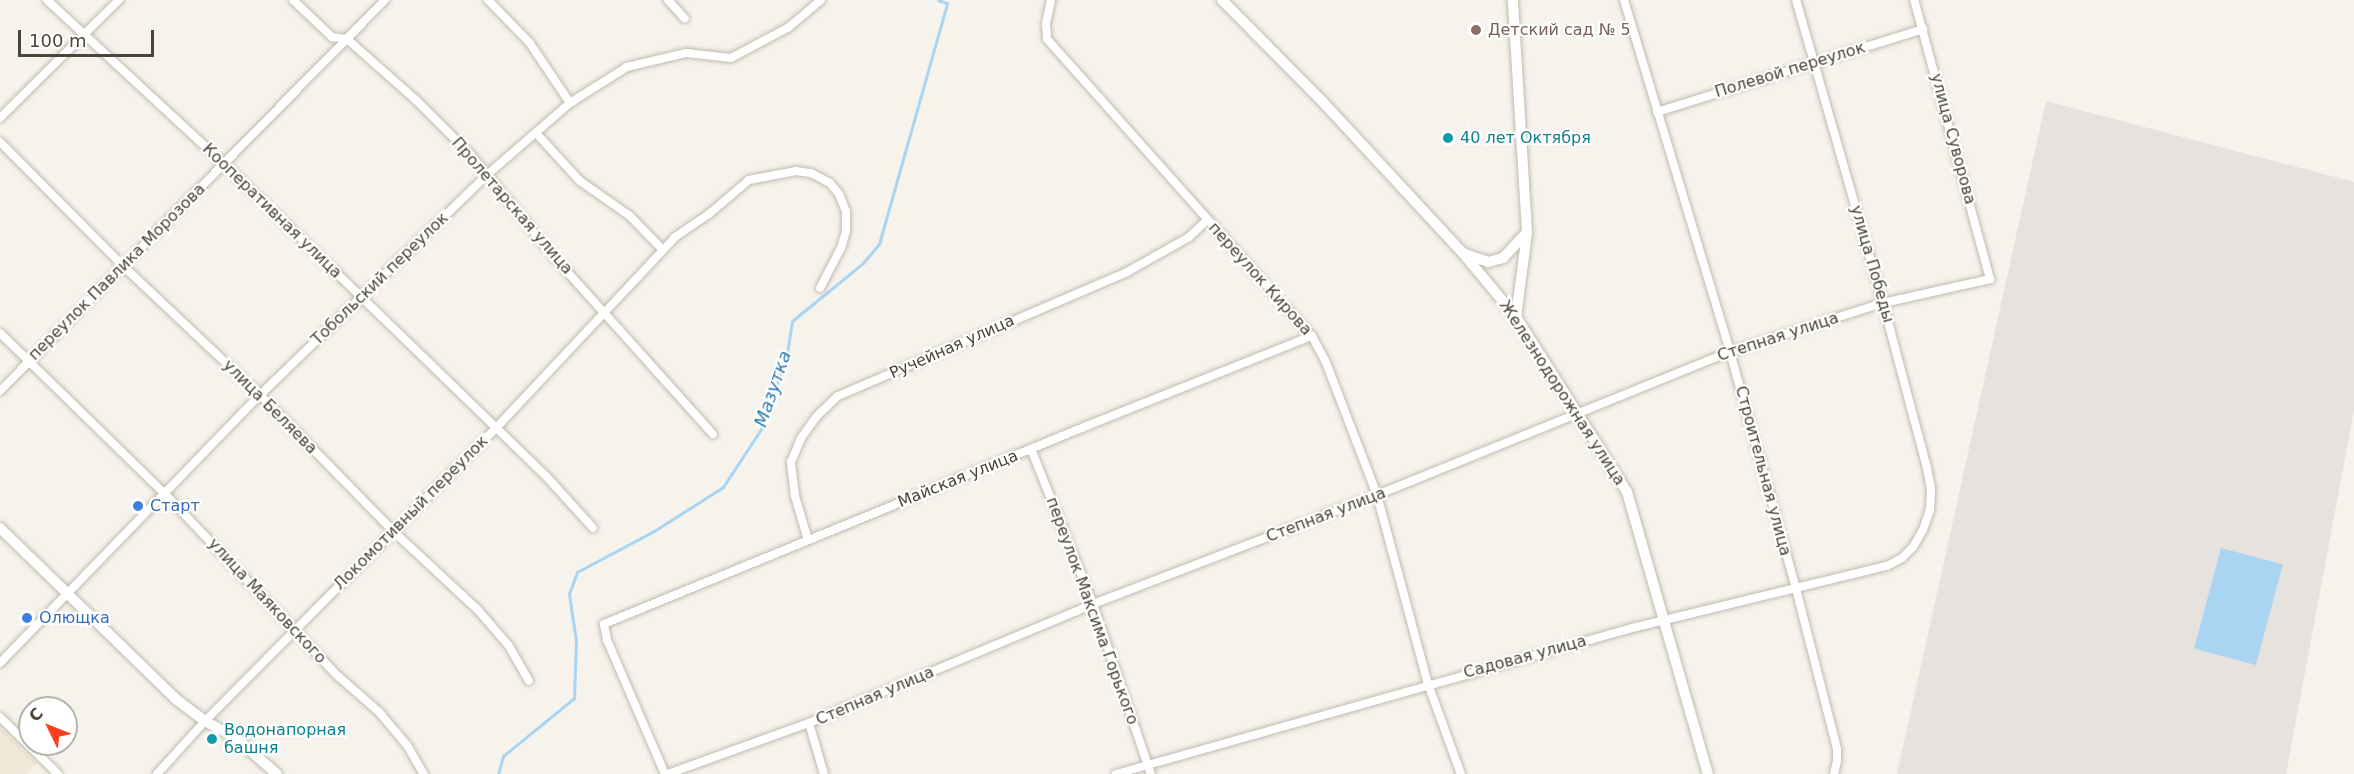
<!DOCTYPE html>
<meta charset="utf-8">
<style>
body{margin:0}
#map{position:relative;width:2354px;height:774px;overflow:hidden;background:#f6f3ec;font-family:"DejaVu Sans",sans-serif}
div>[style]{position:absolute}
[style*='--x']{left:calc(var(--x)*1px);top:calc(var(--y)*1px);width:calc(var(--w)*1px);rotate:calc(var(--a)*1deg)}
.industrial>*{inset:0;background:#e6e2dd}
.education>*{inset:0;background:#efe8d6}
.water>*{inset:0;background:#a9d4f2;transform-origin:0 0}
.stream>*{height:3px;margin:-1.5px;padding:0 1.5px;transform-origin:1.5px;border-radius:1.5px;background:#a9d4f2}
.roads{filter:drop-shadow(0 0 2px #c2bbae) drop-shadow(0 0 2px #c2bbae)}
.minor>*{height:8px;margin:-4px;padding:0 4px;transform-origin:4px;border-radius:4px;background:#fff}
.tertiary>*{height:10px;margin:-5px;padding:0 5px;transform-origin:5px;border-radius:5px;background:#fff}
.dots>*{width:16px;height:16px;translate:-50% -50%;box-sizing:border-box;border:3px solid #fff;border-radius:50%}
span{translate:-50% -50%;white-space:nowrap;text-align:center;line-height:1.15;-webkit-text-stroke:4.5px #fff;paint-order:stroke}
.education-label{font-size:16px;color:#785e54}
.left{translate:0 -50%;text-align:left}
.street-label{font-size:16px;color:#4b4439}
.culture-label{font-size:16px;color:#0d838f}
.shop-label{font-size:16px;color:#366cbe}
.water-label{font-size:18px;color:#2e7ab2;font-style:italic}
.north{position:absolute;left:18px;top:696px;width:60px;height:60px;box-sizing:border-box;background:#fff;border:2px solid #b7b4b0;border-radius:50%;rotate:313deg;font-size:16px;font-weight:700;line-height:24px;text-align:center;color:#4b4439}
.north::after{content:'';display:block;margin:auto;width:21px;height:27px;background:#fc3f1d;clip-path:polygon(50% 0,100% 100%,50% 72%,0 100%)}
.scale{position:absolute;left:18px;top:30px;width:136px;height:27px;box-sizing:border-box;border:3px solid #4b4439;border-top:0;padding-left:8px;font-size:18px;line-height:21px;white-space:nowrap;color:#4b4439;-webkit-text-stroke:4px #fff;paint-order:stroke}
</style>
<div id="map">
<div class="industrial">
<div style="clip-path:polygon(2046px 101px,2354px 182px,2354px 410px,2286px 774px,1897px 774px)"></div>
</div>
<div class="education">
<div style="clip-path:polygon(0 727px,37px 763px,27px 774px,0 774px)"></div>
</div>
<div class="water">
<div style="left:2221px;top:548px;width:64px;height:104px;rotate:15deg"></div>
</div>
<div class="stream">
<div style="--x:498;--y:774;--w:19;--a:-74"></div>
<div style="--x:503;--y:756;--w:92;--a:-39.2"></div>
<div style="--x:574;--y:698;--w:57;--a:-88"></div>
<div style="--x:576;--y:641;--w:48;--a:-98.5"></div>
<div style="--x:569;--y:594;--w:23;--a:-70"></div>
<div style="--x:577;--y:572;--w:87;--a:-28"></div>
<div style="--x:654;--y:531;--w:82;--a:-32.5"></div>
<div style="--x:723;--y:487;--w:73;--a:-56.7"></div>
<div style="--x:763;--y:426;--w:77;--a:-71.8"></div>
<div style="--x:787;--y:353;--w:32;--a:-81"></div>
<div style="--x:792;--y:321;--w:92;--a:-39.2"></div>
<div style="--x:863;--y:263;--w:25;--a:-50"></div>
<div style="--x:879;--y:244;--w:250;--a:-74.2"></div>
<div style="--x:947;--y:3;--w:9;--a:-162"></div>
</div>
<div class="roads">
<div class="minor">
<div style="--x:47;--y:0;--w:241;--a:42.8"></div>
<div style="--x:224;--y:164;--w:448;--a:44.1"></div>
<div style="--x:546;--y:476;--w:70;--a:47.9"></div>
<div style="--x:293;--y:0;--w:54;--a:43.5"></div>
<div style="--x:332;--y:37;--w:15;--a:8"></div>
<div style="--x:347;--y:39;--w:92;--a:41.5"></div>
<div style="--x:416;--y:100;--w:76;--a:45"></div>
<div style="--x:470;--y:154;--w:133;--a:50.8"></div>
<div style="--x:554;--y:257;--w:238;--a:48.1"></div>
<div style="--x:488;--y:0;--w:59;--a:45.7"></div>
<div style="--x:529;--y:42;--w:73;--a:56.1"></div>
<div style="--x:668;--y:0;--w:25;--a:48"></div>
<div style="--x:1051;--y:0;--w:25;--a:102"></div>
<div style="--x:1046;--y:24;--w:15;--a:86"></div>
<div style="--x:1047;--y:39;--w:398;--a:48.3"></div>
<div style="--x:1312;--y:336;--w:27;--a:62"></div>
<div style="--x:1325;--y:360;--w:145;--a:68.9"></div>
<div style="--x:1377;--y:495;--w:196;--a:74.9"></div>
<div style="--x:1428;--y:684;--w:96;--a:69.9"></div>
<div style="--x:1624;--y:0;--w:368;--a:73.2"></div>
<div style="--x:1730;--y:352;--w:246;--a:74.4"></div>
<div style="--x:1796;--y:589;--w:165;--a:75.6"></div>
<div style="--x:1837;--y:749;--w:12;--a:90"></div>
<div style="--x:1837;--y:761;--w:13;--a:103"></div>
<div style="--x:1657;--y:112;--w:279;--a:-17.3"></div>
<div style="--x:0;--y:118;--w:168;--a:-44.8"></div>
<div style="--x:536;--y:133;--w:65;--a:47.5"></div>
<div style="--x:580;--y:181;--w:61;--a:35"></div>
<div style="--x:630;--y:216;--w:47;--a:45.9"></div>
<div style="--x:0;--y:142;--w:173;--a:45.2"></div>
<div style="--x:122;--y:265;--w:190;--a:43.3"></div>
<div style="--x:260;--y:395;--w:190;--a:45.6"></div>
<div style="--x:393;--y:531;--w:116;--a:42.9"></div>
<div style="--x:478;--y:610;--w:48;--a:49.3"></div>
<div style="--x:509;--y:646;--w:40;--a:60.3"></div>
<div style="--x:0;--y:333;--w:232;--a:44.3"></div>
<div style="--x:166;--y:495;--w:250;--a:46.5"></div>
<div style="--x:338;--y:676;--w:55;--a:41.3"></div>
<div style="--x:379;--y:712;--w:43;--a:49.7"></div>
<div style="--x:407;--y:745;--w:34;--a:60"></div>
<div style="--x:0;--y:391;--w:549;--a:-45.44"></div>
<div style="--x:1031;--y:449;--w:167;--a:68.2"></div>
<div style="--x:1093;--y:604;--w:180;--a:71.2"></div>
<div style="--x:808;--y:540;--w:46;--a:-106.5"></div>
<div style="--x:795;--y:496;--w:34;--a:-97"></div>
<div style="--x:791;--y:462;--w:26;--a:-67"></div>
<div style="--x:801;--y:438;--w:26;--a:-54"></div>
<div style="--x:816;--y:417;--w:30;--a:-44"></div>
<div style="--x:838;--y:396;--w:314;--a:-23.2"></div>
<div style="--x:1127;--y:272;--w:71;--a:-29.4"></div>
<div style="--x:1189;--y:237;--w:25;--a:-43"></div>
<div style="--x:0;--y:663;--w:373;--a:-45.9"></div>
<div style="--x:260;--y:395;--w:318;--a:-44.1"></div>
<div style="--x:488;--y:174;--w:108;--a:-40.9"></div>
<div style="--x:570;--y:103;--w:67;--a:-32.3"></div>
<div style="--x:627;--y:67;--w:61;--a:-13.3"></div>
<div style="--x:686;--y:53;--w:45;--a:6.3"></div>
<div style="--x:731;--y:58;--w:66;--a:-28.1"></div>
<div style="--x:789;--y:27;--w:42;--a:-40.2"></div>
<div style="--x:0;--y:717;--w:81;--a:44.5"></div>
<div style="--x:809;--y:723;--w:53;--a:73.6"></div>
<div style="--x:157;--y:774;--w:72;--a:-47.8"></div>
<div style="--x:205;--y:721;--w:412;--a:-45.2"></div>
<div style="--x:495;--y:429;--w:263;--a:-46.8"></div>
<div style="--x:675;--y:237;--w:41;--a:-34.1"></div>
<div style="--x:709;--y:214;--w:52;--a:-40.4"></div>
<div style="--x:749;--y:180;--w:48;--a:-10.8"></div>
<div style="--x:796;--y:171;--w:15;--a:8"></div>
<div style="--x:811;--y:173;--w:21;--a:28"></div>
<div style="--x:830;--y:183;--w:14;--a:51"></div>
<div style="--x:839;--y:194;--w:18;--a:68"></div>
<div style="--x:846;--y:211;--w:20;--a:90"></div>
<div style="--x:846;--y:231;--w:18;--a:106"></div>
<div style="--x:841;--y:248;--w:45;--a:117.7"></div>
<div style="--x:665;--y:774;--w:146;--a:-113.4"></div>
<div style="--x:607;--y:640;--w:16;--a:-101"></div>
<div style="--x:604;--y:624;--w:524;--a:-22.31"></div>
<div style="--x:1089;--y:425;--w:240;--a:-21.8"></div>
<div style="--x:668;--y:774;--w:150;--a:-19.9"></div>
<div style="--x:809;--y:723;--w:308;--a:-22.7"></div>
<div style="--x:1093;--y:604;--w:304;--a:-21"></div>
<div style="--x:1377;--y:495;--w:381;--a:-22.1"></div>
<div style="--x:1730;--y:352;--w:161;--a:-17.8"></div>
<div style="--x:1883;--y:303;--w:110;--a:-12.6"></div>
<div style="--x:1990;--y:279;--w:289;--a:-105.2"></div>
<div style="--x:1116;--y:774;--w:536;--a:-15.8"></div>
<div style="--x:1632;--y:628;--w:262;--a:-13.7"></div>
<div style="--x:1887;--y:566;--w:17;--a:-28"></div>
<div style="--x:1902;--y:558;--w:16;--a:-45"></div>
<div style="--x:1913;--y:547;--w:20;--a:-60"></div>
<div style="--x:1923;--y:530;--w:21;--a:-71"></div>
<div style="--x:1930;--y:510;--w:21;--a:-87"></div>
<div style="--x:1931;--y:489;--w:21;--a:-101"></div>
<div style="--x:1927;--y:468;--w:171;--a:-104.9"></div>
<div style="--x:1883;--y:303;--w:315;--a:-106"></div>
</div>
<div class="tertiary">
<div style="--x:1222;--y:0;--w:142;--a:45.3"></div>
<div style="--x:1322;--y:101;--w:206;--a:47.2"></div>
<div style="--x:1462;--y:252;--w:85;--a:50.3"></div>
<div style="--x:1516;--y:317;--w:207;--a:57.6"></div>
<div style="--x:1627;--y:492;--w:293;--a:74"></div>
<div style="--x:1465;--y:254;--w:24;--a:19"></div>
<div style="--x:1488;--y:262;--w:16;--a:-15"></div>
<div style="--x:1503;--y:258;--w:35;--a:-47"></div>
<div style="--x:1527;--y:232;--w:232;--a:-93.5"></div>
<div style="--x:1516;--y:317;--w:84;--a:-82.5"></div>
<div style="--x:0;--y:528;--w:247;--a:44.2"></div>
<div style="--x:177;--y:700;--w:35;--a:37"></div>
<div style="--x:205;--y:721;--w:37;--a:29"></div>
<div style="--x:237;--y:739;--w:53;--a:41.2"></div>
</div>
</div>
<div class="dots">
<div style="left:1476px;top:30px;background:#8d6e63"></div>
<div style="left:1448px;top:138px;background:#0f9aa8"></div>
<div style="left:138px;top:506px;background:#3f7fe0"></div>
<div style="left:27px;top:618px;background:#3f7fe0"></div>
<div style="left:212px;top:739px;background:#0f9aa8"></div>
</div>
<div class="education-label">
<span class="left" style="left:1488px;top:30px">Детский сад № 5</span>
</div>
<div class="street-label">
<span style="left:1790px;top:70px;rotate:-17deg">Полевой переулок</span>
<span style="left:1953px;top:139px;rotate:75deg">улица Суворова</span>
<span style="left:512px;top:206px;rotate:49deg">Пролетарская улица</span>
<span style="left:272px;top:211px;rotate:44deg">Кооперативная улица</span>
<span style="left:1872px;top:264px;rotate:74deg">улица Победы</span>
<span style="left:117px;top:272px;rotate:-45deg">переулок Павлика Морозова</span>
<span style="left:380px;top:279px;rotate:-44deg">Тобольский переулок</span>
<span style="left:1260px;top:279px;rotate:48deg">переулок Кирова</span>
<span style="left:1778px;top:337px;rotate:-18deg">Степная улица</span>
<span style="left:952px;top:347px;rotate:-24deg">Ручейная улица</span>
<span style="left:1562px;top:393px;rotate:57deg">Железнодорожная улица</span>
<span style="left:270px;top:407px;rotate:45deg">улица Беляева</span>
<span style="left:1763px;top:471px;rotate:75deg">Строительная улица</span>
<span style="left:958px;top:479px;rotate:-22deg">Майская улица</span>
<span style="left:411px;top:513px;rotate:-45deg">Локомотивный переулок</span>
<span style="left:1326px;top:515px;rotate:-21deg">Степная улица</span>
<span style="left:267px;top:601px;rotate:47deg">улица Маяковского</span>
<span style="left:1092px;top:611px;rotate:70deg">переулок Максима Горького</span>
<span style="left:1525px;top:657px;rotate:-15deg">Садовая улица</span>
<span style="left:875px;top:696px;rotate:-23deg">Степная улица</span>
</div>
<div class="culture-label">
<span class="left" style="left:1460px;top:138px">40 лет Октября</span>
<span class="left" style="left:224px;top:739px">Водонапорная<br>башня</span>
</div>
<div class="shop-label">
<span class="left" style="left:150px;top:506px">Старт</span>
<span class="left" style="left:39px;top:618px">Олющка</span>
</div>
<div class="water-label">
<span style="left:773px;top:389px;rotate:-71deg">Мазутка</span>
</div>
<div class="north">С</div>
<div class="scale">100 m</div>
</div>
